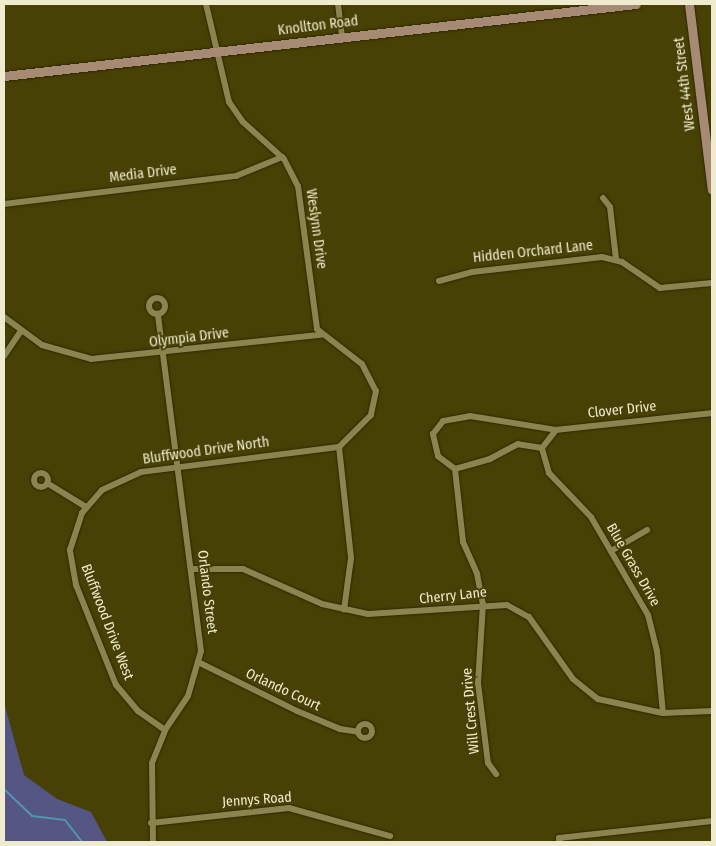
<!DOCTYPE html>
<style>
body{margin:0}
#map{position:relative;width:716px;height:846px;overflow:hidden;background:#484106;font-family:"Fira Sans Condensed",sans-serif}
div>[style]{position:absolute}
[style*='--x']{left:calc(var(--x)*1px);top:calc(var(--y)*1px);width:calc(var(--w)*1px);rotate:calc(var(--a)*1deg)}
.green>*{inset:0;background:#555683}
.stream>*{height:2px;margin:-1px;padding:0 1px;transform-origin:1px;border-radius:1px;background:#4f96ae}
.roads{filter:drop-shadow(0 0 1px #2c2700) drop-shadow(0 0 1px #2c2700)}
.street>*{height:6px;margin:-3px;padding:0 3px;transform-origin:3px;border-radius:3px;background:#8b844f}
.street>.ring{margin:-3px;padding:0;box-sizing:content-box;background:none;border:6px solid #8b844f;border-radius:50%}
.secondary>*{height:9px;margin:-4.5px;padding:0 4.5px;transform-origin:4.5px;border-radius:4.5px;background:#a78a74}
span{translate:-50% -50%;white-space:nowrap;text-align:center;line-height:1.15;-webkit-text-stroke:4px #484106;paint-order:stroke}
.street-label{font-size:14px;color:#eeebcf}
.frame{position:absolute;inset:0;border:5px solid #eeebcf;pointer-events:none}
</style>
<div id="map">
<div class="green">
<div style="clip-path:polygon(4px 703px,24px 775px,57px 799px,91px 812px,107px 842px,4px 842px)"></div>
</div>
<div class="stream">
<div style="--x:4;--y:789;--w:39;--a:44"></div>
<div style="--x:32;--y:816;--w:33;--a:7"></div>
<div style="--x:65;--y:820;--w:28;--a:52"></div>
</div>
<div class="roads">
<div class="street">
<div style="--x:206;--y:4;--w:101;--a:76.8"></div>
<div style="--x:229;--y:102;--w:24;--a:55"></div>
<div style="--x:243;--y:122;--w:55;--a:42.1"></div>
<div style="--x:284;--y:159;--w:30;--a:63"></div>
<div style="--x:298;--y:186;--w:144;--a:82.4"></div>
<div style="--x:317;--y:329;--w:57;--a:37.9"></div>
<div style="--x:362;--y:364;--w:30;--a:63"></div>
<div style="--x:376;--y:391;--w:25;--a:102"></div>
<div style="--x:371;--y:415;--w:45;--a:135"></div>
<div style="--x:339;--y:447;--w:112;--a:83.8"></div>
<div style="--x:351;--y:558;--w:52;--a:97.7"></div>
<div style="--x:338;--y:4;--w:33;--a:83"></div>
<div style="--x:603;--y:198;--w:11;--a:52"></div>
<div style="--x:610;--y:207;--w:52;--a:83.4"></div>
<div style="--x:4;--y:204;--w:234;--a:-6.9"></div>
<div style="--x:236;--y:176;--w:50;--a:-22.4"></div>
<div style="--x:439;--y:281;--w:34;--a:-15"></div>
<div style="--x:472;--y:272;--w:131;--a:-6.6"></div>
<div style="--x:602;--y:257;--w:21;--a:14"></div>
<div style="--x:622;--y:262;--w:46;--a:34.4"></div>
<div style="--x:660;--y:288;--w:52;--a:-5.5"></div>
<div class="ring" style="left:149px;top:298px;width:10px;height:10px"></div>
<div style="--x:4;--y:317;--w:47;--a:36.4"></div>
<div style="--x:42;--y:345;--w:51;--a:15.9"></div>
<div style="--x:91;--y:359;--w:231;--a:-6"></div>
<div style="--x:4;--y:356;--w:29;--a:-56"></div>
<div style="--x:542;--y:448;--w:24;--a:-171"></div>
<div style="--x:518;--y:444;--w:32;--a:152"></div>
<div style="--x:490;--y:459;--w:36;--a:164"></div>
<div style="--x:455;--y:469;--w:21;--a:-143"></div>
<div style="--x:438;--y:456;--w:23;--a:-103"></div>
<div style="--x:433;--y:434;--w:16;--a:-52"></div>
<div style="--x:443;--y:421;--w:27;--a:-10"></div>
<div style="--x:470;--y:416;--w:87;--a:9.2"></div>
<div style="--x:455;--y:469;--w:73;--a:83.7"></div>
<div style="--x:463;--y:542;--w:35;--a:66"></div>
<div style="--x:477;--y:574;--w:31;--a:79"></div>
<div style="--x:483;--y:604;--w:79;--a:93.6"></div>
<div style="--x:478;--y:683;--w:81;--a:82.9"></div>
<div style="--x:488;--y:763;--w:14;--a:54"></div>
<div class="ring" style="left:34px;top:473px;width:8px;height:8px"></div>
<div style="--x:47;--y:483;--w:46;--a:31.6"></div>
<div style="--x:611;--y:551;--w:42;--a:-30.3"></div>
<div style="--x:191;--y:569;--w:52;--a:0"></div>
<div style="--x:243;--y:569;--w:86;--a:23.9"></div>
<div style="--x:322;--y:604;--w:47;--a:12.3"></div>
<div style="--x:368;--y:614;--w:139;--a:-3.7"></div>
<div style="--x:507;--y:605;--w:25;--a:29"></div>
<div style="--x:529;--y:617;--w:76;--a:54.6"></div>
<div style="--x:573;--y:679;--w:32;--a:39"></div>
<div style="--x:598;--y:699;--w:66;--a:12.2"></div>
<div style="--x:663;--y:713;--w:49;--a:-2.3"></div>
<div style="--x:200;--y:663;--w:108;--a:26.3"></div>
<div style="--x:297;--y:711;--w:47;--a:22.7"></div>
<div style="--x:340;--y:729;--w:18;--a:9"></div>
<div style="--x:663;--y:713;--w:62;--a:-95.5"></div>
<div style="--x:657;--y:651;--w:37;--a:-104"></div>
<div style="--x:648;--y:615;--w:113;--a:-120.2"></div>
<div style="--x:591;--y:517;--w:61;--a:-133.7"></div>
<div style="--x:549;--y:473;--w:26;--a:-106"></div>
<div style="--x:542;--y:448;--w:23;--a:-52"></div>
<div style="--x:556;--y:430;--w:157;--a:-6.2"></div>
<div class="ring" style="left:358px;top:724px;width:8px;height:8px"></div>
<div style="--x:165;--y:730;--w:33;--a:-145"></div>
<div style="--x:138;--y:711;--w:34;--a:-130"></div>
<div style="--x:116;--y:685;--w:108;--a:-111.8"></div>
<div style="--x:76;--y:585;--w:36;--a:-100"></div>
<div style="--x:70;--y:550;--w:39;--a:-72"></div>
<div style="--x:82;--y:513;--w:30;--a:-49"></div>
<div style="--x:102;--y:490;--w:43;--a:-24.8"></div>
<div style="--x:141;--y:472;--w:200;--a:-7.2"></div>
<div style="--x:151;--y:823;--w:139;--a:-6.2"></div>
<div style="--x:289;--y:808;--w:105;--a:15.5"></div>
<div style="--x:153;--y:842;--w:79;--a:-90.7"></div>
<div style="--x:152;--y:763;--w:35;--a:-68"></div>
<div style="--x:165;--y:730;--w:41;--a:-55.9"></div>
<div style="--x:188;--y:696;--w:47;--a:-73.9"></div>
<div style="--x:201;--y:651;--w:340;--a:-97.3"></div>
<div style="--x:559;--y:842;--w:4;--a:-90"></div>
<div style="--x:559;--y:838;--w:154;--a:-6.3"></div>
</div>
<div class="secondary">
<div style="--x:689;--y:4;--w:187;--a:83"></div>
<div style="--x:4;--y:76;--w:636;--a:-6.5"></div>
</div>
</div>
<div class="street-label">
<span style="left:318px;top:26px;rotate:-7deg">Knollton Road</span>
<span style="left:685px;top:84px;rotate:-97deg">West 44th Street</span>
<span style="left:143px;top:174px;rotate:-7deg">Media Drive</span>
<span style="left:316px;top:229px;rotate:82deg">Weslynn Drive</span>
<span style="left:533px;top:252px;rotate:-6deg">Hidden Orchard Lane</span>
<span style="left:189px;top:338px;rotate:-7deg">Olympia Drive</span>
<span style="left:622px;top:410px;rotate:-6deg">Clover Drive</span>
<span style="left:206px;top:451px;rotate:-8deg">Bluffwood Drive North</span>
<span style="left:633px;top:565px;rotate:60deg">Blue Grass Drive</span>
<span style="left:207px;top:592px;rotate:83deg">Orlando Street</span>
<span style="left:453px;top:596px;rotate:-6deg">Cherry Lane</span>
<span style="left:107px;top:622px;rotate:69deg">Bluffwood Drive West</span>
<span style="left:283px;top:690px;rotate:25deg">Orlando Court</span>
<span style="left:471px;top:711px;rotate:-95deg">Will Crest Drive</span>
<span style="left:257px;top:800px;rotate:-4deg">Jennys Road</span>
</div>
<div class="frame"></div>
</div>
